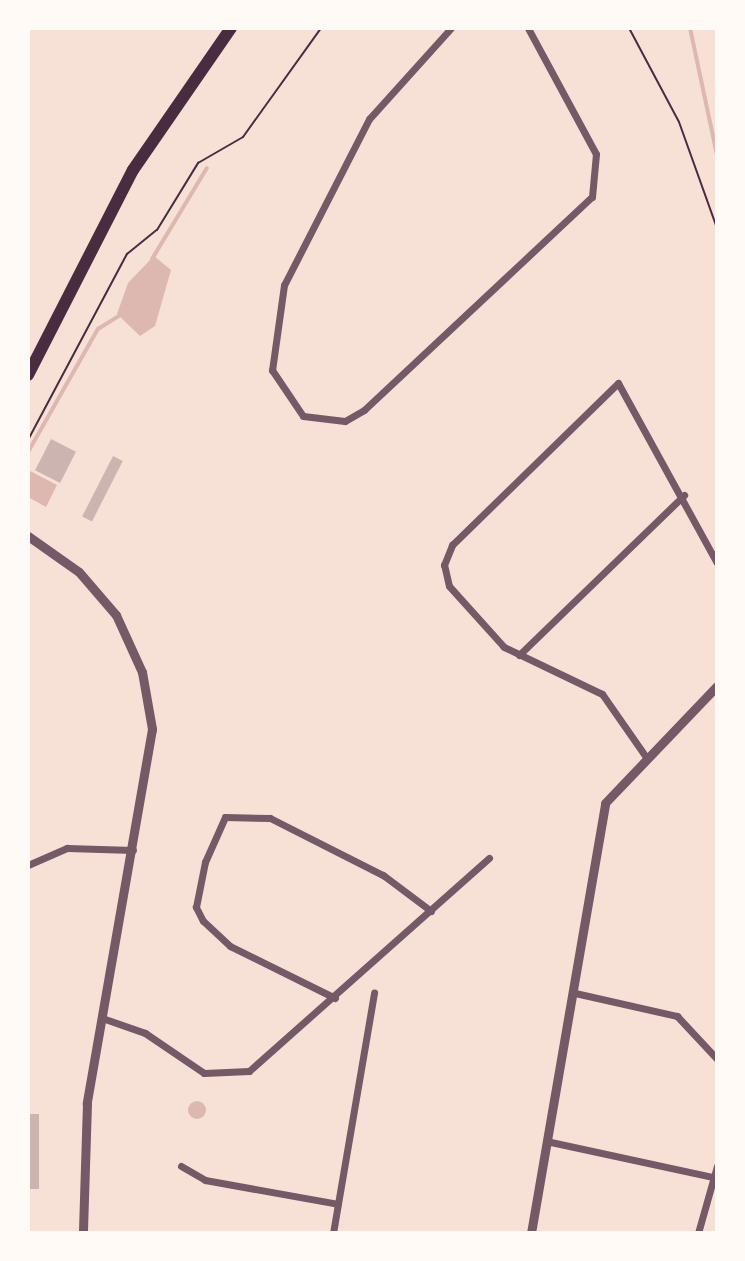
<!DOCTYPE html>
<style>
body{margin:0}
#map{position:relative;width:745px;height:1261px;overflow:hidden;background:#f7e1d7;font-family:"Noto Serif",serif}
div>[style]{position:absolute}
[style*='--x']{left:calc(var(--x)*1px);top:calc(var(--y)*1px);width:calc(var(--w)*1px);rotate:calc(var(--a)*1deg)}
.water>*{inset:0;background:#dcb8b0}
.round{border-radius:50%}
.stream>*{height:4px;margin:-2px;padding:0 2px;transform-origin:2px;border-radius:2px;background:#dcb8b0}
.building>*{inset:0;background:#ccb4b1;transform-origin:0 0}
.path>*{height:2px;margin:-1px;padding:0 1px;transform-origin:1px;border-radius:1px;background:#4a2c40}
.minor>*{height:7px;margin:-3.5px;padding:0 3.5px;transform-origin:3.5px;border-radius:3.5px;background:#755966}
.tertiary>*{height:9px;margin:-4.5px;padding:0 4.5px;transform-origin:4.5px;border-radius:4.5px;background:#755966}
.trunk>*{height:12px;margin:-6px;padding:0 6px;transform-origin:6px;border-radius:6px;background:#4a2c40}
span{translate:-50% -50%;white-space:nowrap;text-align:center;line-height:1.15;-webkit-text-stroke:6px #fffaf5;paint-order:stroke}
.frame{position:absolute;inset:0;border:30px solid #fffaf5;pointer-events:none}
</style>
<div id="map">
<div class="water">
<div style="clip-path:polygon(154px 256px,171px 270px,155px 326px,140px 336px,117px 314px,128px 283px)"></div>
<div style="clip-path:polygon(30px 471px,57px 485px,46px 507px,28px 497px)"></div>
<div class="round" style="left:188px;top:1101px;width:18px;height:18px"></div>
</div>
<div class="stream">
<div style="--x:690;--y:28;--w:130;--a:78"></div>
<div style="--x:152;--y:259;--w:106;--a:-58.9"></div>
<div style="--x:28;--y:452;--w:142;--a:-60.4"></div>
<div style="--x:98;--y:329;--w:28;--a:-32"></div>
</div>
<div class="building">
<div style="left:51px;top:439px;width:28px;height:35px;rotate:27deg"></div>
<div style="left:113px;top:456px;width:11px;height:68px;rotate:27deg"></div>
<div style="left:28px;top:1114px;width:11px;height:75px"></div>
</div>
<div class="path">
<div style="--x:629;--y:28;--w:106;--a:62"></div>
<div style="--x:679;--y:122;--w:113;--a:70.3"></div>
<div style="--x:28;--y:440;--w:211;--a:-62"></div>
<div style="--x:127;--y:254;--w:38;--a:-39"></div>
<div style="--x:157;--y:230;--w:79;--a:-58.5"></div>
<div style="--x:198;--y:163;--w:52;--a:-30"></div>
<div style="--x:243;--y:137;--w:134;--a:-54.4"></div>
</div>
<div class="minor">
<div style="--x:451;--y:28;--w:122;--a:132"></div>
<div style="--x:369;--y:119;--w:186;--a:117.1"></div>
<div style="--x:284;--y:285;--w:86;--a:98"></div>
<div style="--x:272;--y:370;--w:55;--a:56"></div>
<div style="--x:303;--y:416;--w:42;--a:6.8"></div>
<div style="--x:345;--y:421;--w:22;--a:-30"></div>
<div style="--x:364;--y:410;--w:312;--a:-43.1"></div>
<div style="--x:592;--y:197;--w:43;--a:-84.7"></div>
<div style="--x:596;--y:154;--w:143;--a:-118.4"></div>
<div style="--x:519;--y:655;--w:230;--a:-44.1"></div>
<div style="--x:646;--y:757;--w:77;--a:-124.9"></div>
<div style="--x:602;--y:694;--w:109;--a:-154.4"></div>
<div style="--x:504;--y:647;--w:82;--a:-132"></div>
<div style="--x:449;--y:586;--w:22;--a:-103"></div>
<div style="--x:444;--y:565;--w:22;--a:-68"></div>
<div style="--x:452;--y:545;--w:232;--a:-44.3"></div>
<div style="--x:618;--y:383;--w:205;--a:61.2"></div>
<div style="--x:28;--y:865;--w:43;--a:-23.6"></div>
<div style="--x:67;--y:848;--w:66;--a:1.7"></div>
<div style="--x:575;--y:993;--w:105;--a:12.7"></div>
<div style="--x:677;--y:1016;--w:59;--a:47.1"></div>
<div style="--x:335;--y:998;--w:117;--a:-153.7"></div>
<div style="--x:230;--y:946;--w:37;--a:-137"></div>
<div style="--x:203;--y:921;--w:16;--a:-117"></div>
<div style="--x:196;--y:907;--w:46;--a:-78.7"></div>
<div style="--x:205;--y:862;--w:49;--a:-66"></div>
<div style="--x:225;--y:817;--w:45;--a:1.3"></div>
<div style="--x:270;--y:818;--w:127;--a:26.8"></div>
<div style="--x:383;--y:875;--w:60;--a:36.9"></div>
<div style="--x:102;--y:1018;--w:46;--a:19.2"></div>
<div style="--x:145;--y:1033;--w:71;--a:34.1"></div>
<div style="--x:204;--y:1073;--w:45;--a:-2.5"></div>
<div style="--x:249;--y:1071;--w:321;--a:-41.6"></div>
<div style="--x:546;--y:1141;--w:171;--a:12.2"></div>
<div style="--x:181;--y:1166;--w:28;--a:30"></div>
<div style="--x:205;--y:1180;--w:135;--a:10.2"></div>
<div style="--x:333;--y:1233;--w:244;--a:-80.3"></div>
<div style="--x:698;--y:1233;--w:70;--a:-74.2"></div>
</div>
<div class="tertiary">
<div style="--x:28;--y:536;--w:62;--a:35.2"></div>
<div style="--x:79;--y:572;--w:57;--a:49.3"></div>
<div style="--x:116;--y:615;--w:63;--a:65.5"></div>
<div style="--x:142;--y:672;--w:58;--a:80"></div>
<div style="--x:152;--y:729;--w:380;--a:99.9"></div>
<div style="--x:87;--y:1103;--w:130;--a:91.8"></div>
<div style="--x:531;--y:1233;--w:436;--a:-80.2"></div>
<div style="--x:605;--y:803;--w:162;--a:-46.3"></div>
</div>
<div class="trunk">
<div style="--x:28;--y:375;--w:230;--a:-62.9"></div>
<div style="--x:133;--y:170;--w:173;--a:-55.4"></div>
</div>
<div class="frame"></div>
</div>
